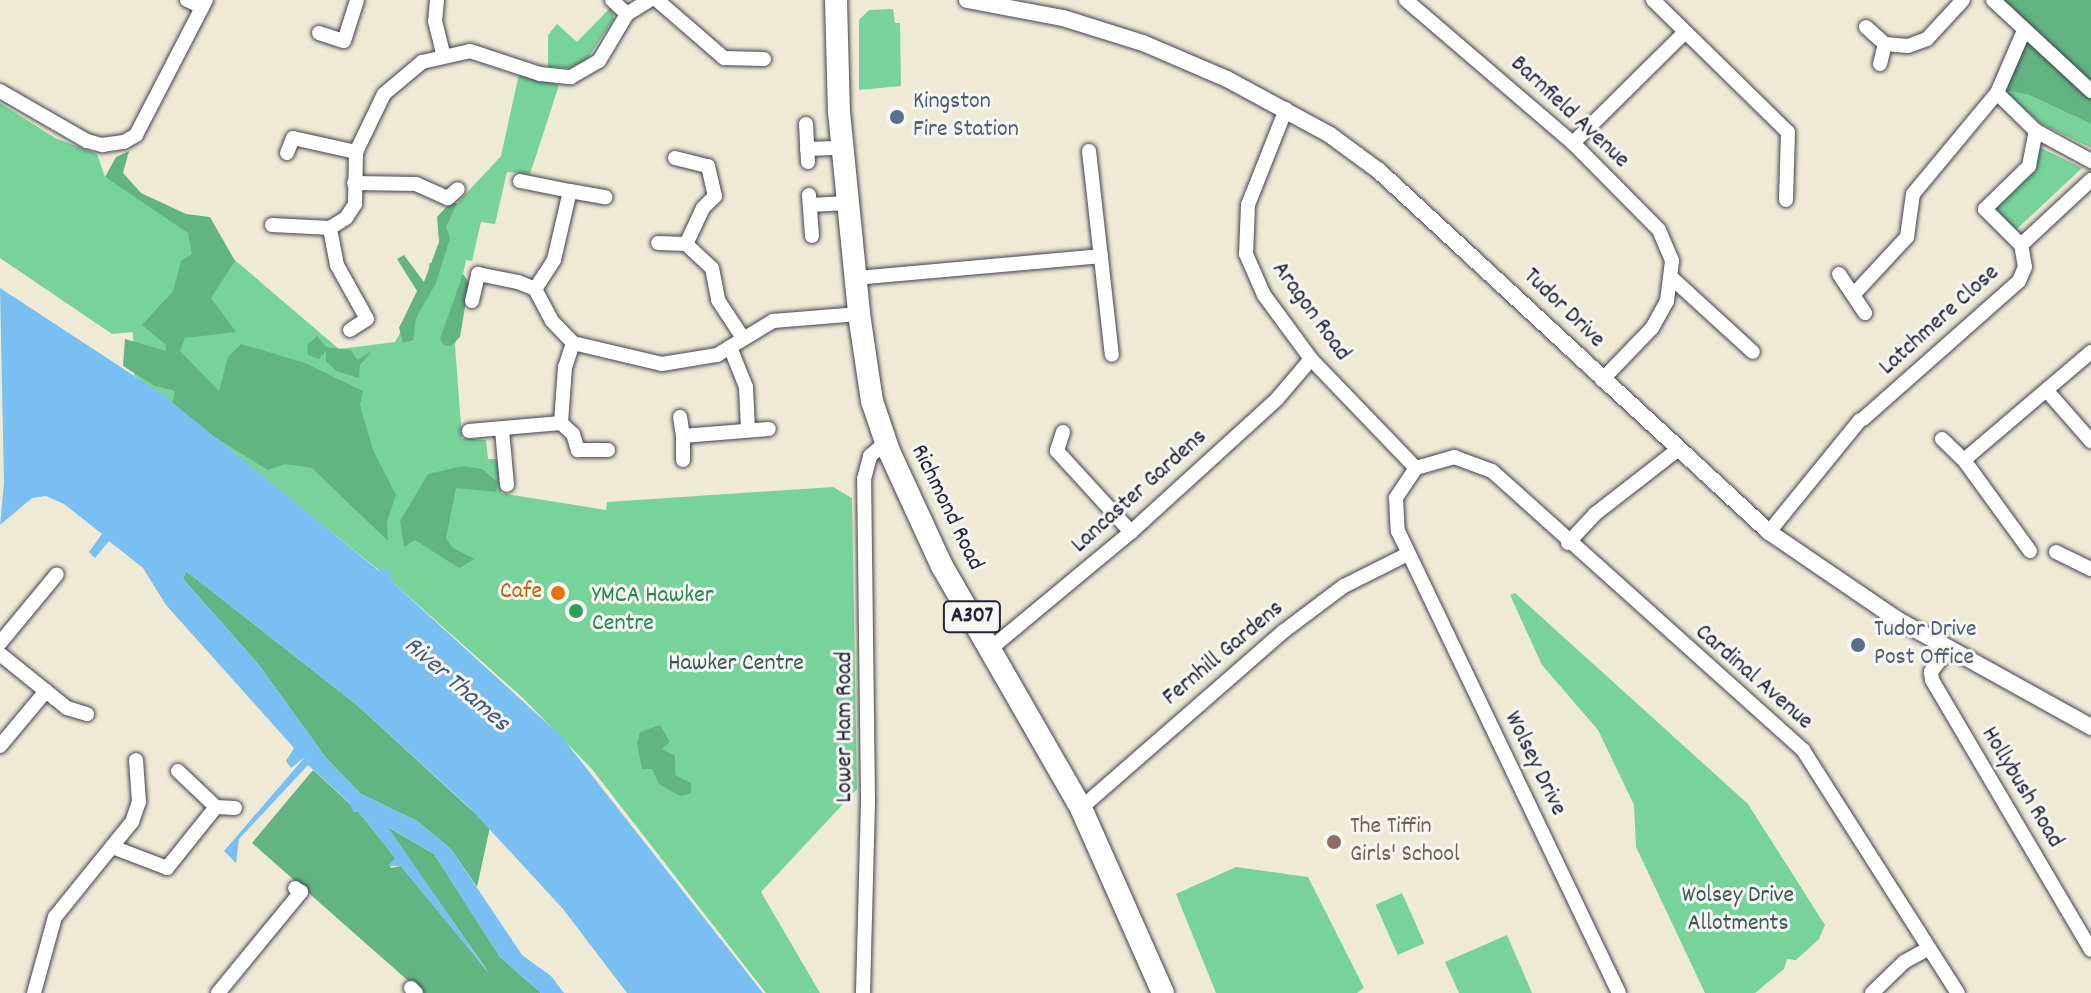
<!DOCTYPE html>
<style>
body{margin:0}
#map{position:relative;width:2091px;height:993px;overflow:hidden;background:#efead5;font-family:Dekko,sans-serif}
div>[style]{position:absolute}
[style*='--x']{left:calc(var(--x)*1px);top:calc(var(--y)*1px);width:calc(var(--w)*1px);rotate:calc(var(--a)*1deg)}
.green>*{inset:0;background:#78d39a;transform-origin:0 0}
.forest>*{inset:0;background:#62b582}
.water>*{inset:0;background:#7abff1}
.roads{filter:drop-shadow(0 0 2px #414052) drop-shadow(0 0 2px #414052)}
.minor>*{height:14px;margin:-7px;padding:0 7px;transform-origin:7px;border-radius:7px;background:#fff}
.tertiary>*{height:16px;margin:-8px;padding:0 8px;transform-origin:8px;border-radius:8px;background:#fff}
.primary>*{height:22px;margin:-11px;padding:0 11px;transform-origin:11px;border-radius:11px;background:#fff}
.dots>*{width:22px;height:22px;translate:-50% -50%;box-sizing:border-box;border:4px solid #f6f6f2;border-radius:50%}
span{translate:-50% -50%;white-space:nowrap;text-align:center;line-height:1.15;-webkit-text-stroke:6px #f6f6f2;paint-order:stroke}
.shield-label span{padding:2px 6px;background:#f6f6f2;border:2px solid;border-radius:6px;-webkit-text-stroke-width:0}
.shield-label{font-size:22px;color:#22223b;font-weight:700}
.service-label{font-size:24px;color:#4e5e75}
.left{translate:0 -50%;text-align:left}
.street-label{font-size:24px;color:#22223b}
.food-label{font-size:24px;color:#c56008}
.right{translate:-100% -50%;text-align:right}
.leisure-label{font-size:24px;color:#27864d}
.park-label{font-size:24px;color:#3c5758}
.education-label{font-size:24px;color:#785e54}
.water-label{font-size:26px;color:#41597b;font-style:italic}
</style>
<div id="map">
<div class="green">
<div style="clip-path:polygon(611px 7px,614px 19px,587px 59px,571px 68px,548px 67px,548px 35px,557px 24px,577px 42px)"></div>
<div style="clip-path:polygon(893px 9px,895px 23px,900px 23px,901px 86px,859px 90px,859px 20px,869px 10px)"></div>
<div style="clip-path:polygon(519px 74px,559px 85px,530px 174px,507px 172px,495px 224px,481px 222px,472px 261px,466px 260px,463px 274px,469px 283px,455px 345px,462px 438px,486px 440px,488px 459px,497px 459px,501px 493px,606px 510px,607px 502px,833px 487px,852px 498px,857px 789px,761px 892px,820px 993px,766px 993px,591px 768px,523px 698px,390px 580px,384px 568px,380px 571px,134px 375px,133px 332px,112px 334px,0 258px,0 103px,55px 138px,97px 154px,105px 177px,191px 231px,195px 226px,339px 349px,395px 342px,428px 283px,429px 263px,435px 262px,447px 214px,501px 156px)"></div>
<div style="clip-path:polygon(2004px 90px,2029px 95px,2091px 124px,2091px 148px,2040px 123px)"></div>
<div style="clip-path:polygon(2037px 146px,2082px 168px,2016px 230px,1991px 208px)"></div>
<div style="clip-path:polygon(1515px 593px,1748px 804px,1825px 925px,1819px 939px,1796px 960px,1787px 959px,1784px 969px,1755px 993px,1705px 993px,1636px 847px,1634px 805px,1598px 730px,1542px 665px,1510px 595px)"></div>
<div style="clip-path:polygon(1236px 867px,1308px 877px,1364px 988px,1357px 993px,1216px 993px,1176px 894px)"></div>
<div style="left:1402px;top:893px;width:55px;height:29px;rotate:66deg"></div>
<div style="clip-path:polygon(1507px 935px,1532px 993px,1459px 993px,1445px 962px)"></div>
</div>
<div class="forest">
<div style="clip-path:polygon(1998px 0,2091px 0,2091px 124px,2029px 95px,2004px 90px,2032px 32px)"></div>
<div style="clip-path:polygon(129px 151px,123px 173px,141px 193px,186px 214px,210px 217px,235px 261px,211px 298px,236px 332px,185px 338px,180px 351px,219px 391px,228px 357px,241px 344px,305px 363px,363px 391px,360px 405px,373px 450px,396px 495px,387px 522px,388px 541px,312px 468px,285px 464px,268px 470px,203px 430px,169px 418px,175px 391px,155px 386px,123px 366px,125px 339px,166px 351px,166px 345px,142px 325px,173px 291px,181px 261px,192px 254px,188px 233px,105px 177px,116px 157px)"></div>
<div style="clip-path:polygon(450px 203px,457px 203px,446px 227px,450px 238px,436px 283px,416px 318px,413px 340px,403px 343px,399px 328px,417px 291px,397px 259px,404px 255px,424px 282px,439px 242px,437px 217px)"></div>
<div style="clip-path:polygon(463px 274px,469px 283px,460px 337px,451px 346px,444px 345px,440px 339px)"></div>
<div style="clip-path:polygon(317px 336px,326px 347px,351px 350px,357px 360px,372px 351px,360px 365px,359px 378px,336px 371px,326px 361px,326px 351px,319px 359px,308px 355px,307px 345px)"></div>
<div style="clip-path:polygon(463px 466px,482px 469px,497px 482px,496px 492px,456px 488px,446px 538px,453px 548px,475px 559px,459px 568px,415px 540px,404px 547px,400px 521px,428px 474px)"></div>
<div style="clip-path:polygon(186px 571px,357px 705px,490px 827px,477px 887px,451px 849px,417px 821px,361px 794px,326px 758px,259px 665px,183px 579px)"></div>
<div style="clip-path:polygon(660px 725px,670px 742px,662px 749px,675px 756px,675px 775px,691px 783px,691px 793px,680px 796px,659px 784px,652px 769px,642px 769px,637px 743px,640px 732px)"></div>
<div style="clip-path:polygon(313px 770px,358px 811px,396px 859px,390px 868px,401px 866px,489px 973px,386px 826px,434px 854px,500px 957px,541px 993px,422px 993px,252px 843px)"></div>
</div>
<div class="water">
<div style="clip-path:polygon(0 288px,162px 394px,379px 571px,384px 568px,392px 575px,390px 580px,561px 736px,763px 993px,627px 993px,563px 909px,469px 807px,357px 705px,186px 571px,183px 579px,259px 665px,326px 758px,361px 794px,417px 821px,451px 849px,522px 955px,551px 976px,564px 993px,541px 993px,500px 957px,434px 854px,388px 827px,489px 974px,401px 866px,388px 866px,395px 858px,359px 812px,353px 812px,350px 803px,308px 765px,239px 839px,236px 863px,224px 851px,305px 757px,291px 768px,286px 761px,294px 748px,166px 605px,143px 568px,109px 541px,95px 558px,89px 552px,102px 534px,64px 504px,46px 496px,32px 498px,0 525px,4px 483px)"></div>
</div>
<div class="roads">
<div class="minor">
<div style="--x:187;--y:0;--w:17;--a:25"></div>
<div style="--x:437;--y:0;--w:21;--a:95"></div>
<div style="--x:435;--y:21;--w:36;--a:76"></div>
<div style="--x:612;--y:0;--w:21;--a:43"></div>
<div style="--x:657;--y:0;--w:89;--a:40.9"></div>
<div style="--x:724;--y:58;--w:40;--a:1.4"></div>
<div style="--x:1406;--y:0;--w:220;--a:40.6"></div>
<div style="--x:1573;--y:143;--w:122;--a:45.3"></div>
<div style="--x:1659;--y:230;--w:34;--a:67"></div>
<div style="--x:1672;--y:261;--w:40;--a:97.1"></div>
<div style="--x:1667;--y:301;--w:31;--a:119"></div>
<div style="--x:1652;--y:328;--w:72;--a:133.9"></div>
<div style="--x:1653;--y:0;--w:189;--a:44.4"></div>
<div style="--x:1788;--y:132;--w:68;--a:91.7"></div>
<div style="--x:1993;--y:0;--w:134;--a:42.9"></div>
<div style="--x:1866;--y:27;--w:25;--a:42"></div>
<div style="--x:1885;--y:44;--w:23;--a:5"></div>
<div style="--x:1908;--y:46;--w:20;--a:-20"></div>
<div style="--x:1927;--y:39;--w:53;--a:-47.3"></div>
<div style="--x:319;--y:33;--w:26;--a:18"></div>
<div style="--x:344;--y:41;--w:43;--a:-72.4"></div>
<div style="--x:1880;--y:64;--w:21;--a:-76"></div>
<div style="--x:0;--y:91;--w:100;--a:29.9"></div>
<div style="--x:87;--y:141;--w:16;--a:15"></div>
<div style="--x:102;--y:145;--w:22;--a:-8"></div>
<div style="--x:124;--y:142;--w:14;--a:-30"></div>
<div style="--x:136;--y:135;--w:152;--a:-62.6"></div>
<div style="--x:1997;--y:93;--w:54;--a:44.3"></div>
<div style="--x:2036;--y:131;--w:63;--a:28.6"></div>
<div style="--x:1286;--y:109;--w:103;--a:111.6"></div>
<div style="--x:1248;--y:205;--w:49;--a:92.3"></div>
<div style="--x:1246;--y:254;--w:45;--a:66.3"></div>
<div style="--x:1264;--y:295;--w:79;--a:53.7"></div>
<div style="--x:1311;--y:359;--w:151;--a:46.1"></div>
<div style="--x:1416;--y:468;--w:40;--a:-16"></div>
<div style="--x:1454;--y:457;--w:40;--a:20.2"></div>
<div style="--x:1492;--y:471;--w:418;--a:41.9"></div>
<div style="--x:1803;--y:750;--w:288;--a:57.5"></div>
<div style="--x:806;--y:124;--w:38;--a:87"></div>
<div style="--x:1573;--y:143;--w:156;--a:-44.7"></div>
<div style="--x:807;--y:149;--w:35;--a:-2"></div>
<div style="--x:1089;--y:151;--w:205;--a:83.6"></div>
<div style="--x:287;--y:153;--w:16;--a:-68"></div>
<div style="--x:293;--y:138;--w:65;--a:12.5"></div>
<div style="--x:675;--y:158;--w:34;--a:14"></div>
<div style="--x:708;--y:166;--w:31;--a:77"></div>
<div style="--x:715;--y:196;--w:17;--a:135"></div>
<div style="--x:703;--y:208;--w:40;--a:115"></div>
<div style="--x:686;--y:244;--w:35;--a:43"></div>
<div style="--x:712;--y:268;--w:33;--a:79"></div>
<div style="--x:718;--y:300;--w:45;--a:56.7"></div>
<div style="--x:520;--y:181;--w:51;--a:11.3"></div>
<div style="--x:570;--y:191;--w:71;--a:103.1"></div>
<div style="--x:554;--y:260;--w:35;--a:123"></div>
<div style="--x:354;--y:183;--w:62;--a:0.9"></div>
<div style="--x:416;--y:184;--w:35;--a:24"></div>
<div style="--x:448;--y:198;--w:13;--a:-42"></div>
<div style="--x:570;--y:191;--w:36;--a:10"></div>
<div style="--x:809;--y:195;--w:41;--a:85.8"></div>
<div style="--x:810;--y:205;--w:38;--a:-3"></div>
<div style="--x:272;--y:225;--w:58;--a:3"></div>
<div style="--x:658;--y:243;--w:28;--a:2"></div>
<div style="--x:2021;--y:245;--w:96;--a:-42.9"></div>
<div style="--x:1839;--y:274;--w:47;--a:56.3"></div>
<div style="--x:856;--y:278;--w:246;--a:-5.1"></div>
<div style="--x:1673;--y:279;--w:108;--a:42.4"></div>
<div style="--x:1855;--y:293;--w:76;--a:-47.1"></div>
<div style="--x:1907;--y:237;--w:43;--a:-82.1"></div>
<div style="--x:1913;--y:194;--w:131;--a:-50.3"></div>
<div style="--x:1997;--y:93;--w:65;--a:-66.6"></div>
<div style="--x:472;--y:301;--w:28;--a:-77"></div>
<div style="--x:478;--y:274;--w:41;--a:11.3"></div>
<div style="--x:518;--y:282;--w:18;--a:22"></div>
<div style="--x:535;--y:289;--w:36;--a:62"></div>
<div style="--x:552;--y:321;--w:30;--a:46"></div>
<div style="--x:573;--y:343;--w:91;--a:13.3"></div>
<div style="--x:662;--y:364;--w:56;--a:-9.3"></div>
<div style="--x:717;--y:355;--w:66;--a:-31.3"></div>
<div style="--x:773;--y:321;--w:86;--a:-4.7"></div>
<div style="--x:350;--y:330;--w:20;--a:-33"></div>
<div style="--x:367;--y:319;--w:62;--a:-119.1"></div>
<div style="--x:337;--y:265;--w:38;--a:-101"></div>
<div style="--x:330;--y:228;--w:19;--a:-32"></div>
<div style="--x:346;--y:218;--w:17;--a:-57"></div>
<div style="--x:355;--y:204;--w:52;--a:-88.9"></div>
<div style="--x:356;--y:152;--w:64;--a:-64.2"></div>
<div style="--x:384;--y:94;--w:50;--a:-40.1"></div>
<div style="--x:422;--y:62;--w:49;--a:-12.9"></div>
<div style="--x:470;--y:51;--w:74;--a:18.2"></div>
<div style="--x:540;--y:74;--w:31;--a:6"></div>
<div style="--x:571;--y:77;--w:32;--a:-30"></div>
<div style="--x:599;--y:61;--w:55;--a:-59.2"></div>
<div style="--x:627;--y:14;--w:26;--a:-32"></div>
<div style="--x:573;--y:343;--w:25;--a:108"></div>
<div style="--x:565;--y:367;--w:56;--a:94.1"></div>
<div style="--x:561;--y:423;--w:16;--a:43"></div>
<div style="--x:573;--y:434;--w:17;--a:73"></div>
<div style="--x:578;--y:450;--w:30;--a:0"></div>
<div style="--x:730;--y:347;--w:43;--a:68.2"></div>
<div style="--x:746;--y:387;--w:42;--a:87.3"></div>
<div style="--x:2047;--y:391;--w:67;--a:48.7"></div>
<div style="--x:680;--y:417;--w:19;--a:81"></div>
<div style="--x:1863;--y:419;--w:208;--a:-41.5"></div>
<div style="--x:2019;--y:281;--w:15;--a:-67"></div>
<div style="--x:2025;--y:267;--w:22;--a:-100"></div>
<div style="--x:2021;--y:245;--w:51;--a:-135"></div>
<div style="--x:1985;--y:209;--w:62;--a:-44.3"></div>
<div style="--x:2029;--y:166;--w:36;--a:-79"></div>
<div style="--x:502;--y:430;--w:55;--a:84.8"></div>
<div style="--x:469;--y:431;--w:92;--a:-5"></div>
<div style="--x:1063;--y:432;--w:20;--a:108"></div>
<div style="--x:1057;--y:451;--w:110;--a:47.6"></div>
<div style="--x:1942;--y:439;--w:30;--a:44"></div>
<div style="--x:683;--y:460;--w:24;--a:-90"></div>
<div style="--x:683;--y:436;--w:86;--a:-4.7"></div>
<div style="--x:1416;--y:468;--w:36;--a:124"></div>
<div style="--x:1396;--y:498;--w:33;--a:87"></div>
<div style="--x:1398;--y:531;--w:512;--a:64.44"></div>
<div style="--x:1769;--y:532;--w:144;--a:-50.9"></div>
<div style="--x:1568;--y:543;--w:40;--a:-47"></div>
<div style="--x:1595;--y:514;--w:103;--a:-37.9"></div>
<div style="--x:2030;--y:551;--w:112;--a:-126"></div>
<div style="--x:1964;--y:460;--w:167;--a:-40.4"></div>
<div style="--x:2056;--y:552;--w:39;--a:26"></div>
<div style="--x:0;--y:643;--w:89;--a:-50.4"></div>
<div style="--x:990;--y:649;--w:183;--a:-39.7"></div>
<div style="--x:1131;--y:532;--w:197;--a:-42.3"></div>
<div style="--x:1277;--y:399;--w:52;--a:-49.6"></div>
<div style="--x:1948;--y:650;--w:28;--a:128"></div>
<div style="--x:1931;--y:672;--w:8;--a:83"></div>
<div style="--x:1932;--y:680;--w:313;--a:59.5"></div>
<div style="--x:0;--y:654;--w:86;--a:38.9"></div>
<div style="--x:67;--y:708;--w:21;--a:17"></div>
<div style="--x:0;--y:746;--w:72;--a:-50.1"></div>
<div style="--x:178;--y:771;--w:52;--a:43.5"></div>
<div style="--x:216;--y:807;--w:19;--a:3"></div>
<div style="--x:1081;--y:808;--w:269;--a:-41.1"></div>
<div style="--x:1284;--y:631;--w:75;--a:-36.9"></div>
<div style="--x:1344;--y:586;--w:72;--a:-26.6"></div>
<div style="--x:115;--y:848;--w:56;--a:21"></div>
<div style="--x:167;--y:868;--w:78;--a:-51.2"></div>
<div style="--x:411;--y:988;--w:7;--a:45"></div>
<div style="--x:34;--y:993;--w:79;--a:-74.6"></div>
<div style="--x:55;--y:917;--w:122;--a:-51"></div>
<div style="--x:132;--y:822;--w:21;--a:-71"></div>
<div style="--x:139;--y:802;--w:42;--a:-94.1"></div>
<div style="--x:218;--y:993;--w:131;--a:-50.6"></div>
<div style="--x:301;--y:892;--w:7;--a:-146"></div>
<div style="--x:863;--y:993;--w:194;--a:-88.5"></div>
<div style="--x:868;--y:799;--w:320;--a:-90.7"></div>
<div style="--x:864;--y:479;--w:24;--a:-75"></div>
<div style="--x:870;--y:456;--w:21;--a:-41"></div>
<div style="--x:1872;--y:993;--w:45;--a:-44.1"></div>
<div style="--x:1904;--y:962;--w:25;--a:-29"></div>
</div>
<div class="tertiary">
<div style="--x:967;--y:0;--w:98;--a:10.6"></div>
<div style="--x:1063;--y:18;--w:84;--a:17.4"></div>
<div style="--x:1143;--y:43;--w:91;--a:23.2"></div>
<div style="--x:1227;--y:79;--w:117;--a:28.5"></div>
<div style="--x:1330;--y:135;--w:61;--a:36.3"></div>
<div style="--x:1379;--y:171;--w:531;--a:42.79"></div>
<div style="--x:1769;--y:532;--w:156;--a:34.3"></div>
<div style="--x:1898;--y:620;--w:221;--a:29"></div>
</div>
<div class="primary">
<div style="--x:836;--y:0;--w:112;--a:88.5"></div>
<div style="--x:839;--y:112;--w:203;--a:84.3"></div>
<div style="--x:859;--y:314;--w:88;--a:81.5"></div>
<div style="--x:872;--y:401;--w:53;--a:71.2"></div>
<div style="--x:889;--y:451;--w:127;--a:65.3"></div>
<div style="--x:942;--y:566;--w:279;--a:60.1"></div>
<div style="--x:1081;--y:808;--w:202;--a:66.1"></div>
</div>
</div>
<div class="dots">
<div style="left:897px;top:117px;background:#5c6f8a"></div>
<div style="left:558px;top:593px;background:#e8710a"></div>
<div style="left:576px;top:611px;background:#2e9e5b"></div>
<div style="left:1858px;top:645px;background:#5c6f8a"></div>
<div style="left:1334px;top:842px;background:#8d6e63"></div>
</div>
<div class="shield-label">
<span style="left:972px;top:617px">A307</span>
</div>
<div class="service-label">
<span class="left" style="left:913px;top:117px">Kingston<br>Fire Station</span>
<span class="left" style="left:1874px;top:645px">Tudor Drive<br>Post Office</span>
</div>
<div class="street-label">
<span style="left:1569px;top:113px;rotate:43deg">Barnfield Avenue</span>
<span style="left:1563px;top:309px;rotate:44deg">Tudor Drive</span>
<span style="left:1310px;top:312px;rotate:54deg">Aragon Road</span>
<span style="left:1940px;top:321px;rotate:-42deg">Latchmere Close</span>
<span style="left:1140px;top:492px;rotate:-42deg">Lancaster Gardens</span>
<span style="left:946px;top:508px;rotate:64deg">Richmond Road</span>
<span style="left:1224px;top:654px;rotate:-40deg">Fernhill Gardens</span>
<span style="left:1753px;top:678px;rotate:41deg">Cardinal Avenue</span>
<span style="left:846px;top:727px;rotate:-90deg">Lower Ham Road</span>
<span style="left:1534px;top:764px;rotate:64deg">Wolsey Drive</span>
<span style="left:2021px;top:788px;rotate:59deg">Hollybush Road</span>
</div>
<div class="food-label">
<span class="right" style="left:542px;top:593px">Cafe</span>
</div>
<div class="leisure-label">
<span class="left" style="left:592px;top:611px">YMCA Hawker<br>Centre</span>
</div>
<div class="park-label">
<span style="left:736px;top:665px">Hawker Centre</span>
<span style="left:1738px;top:911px">Wolsey Drive<br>Allotments</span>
</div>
<div class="education-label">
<span class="left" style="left:1350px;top:842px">The Tiffin<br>Girls' School</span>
</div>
<div class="water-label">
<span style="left:456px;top:685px;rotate:41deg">River Thames</span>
</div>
</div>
